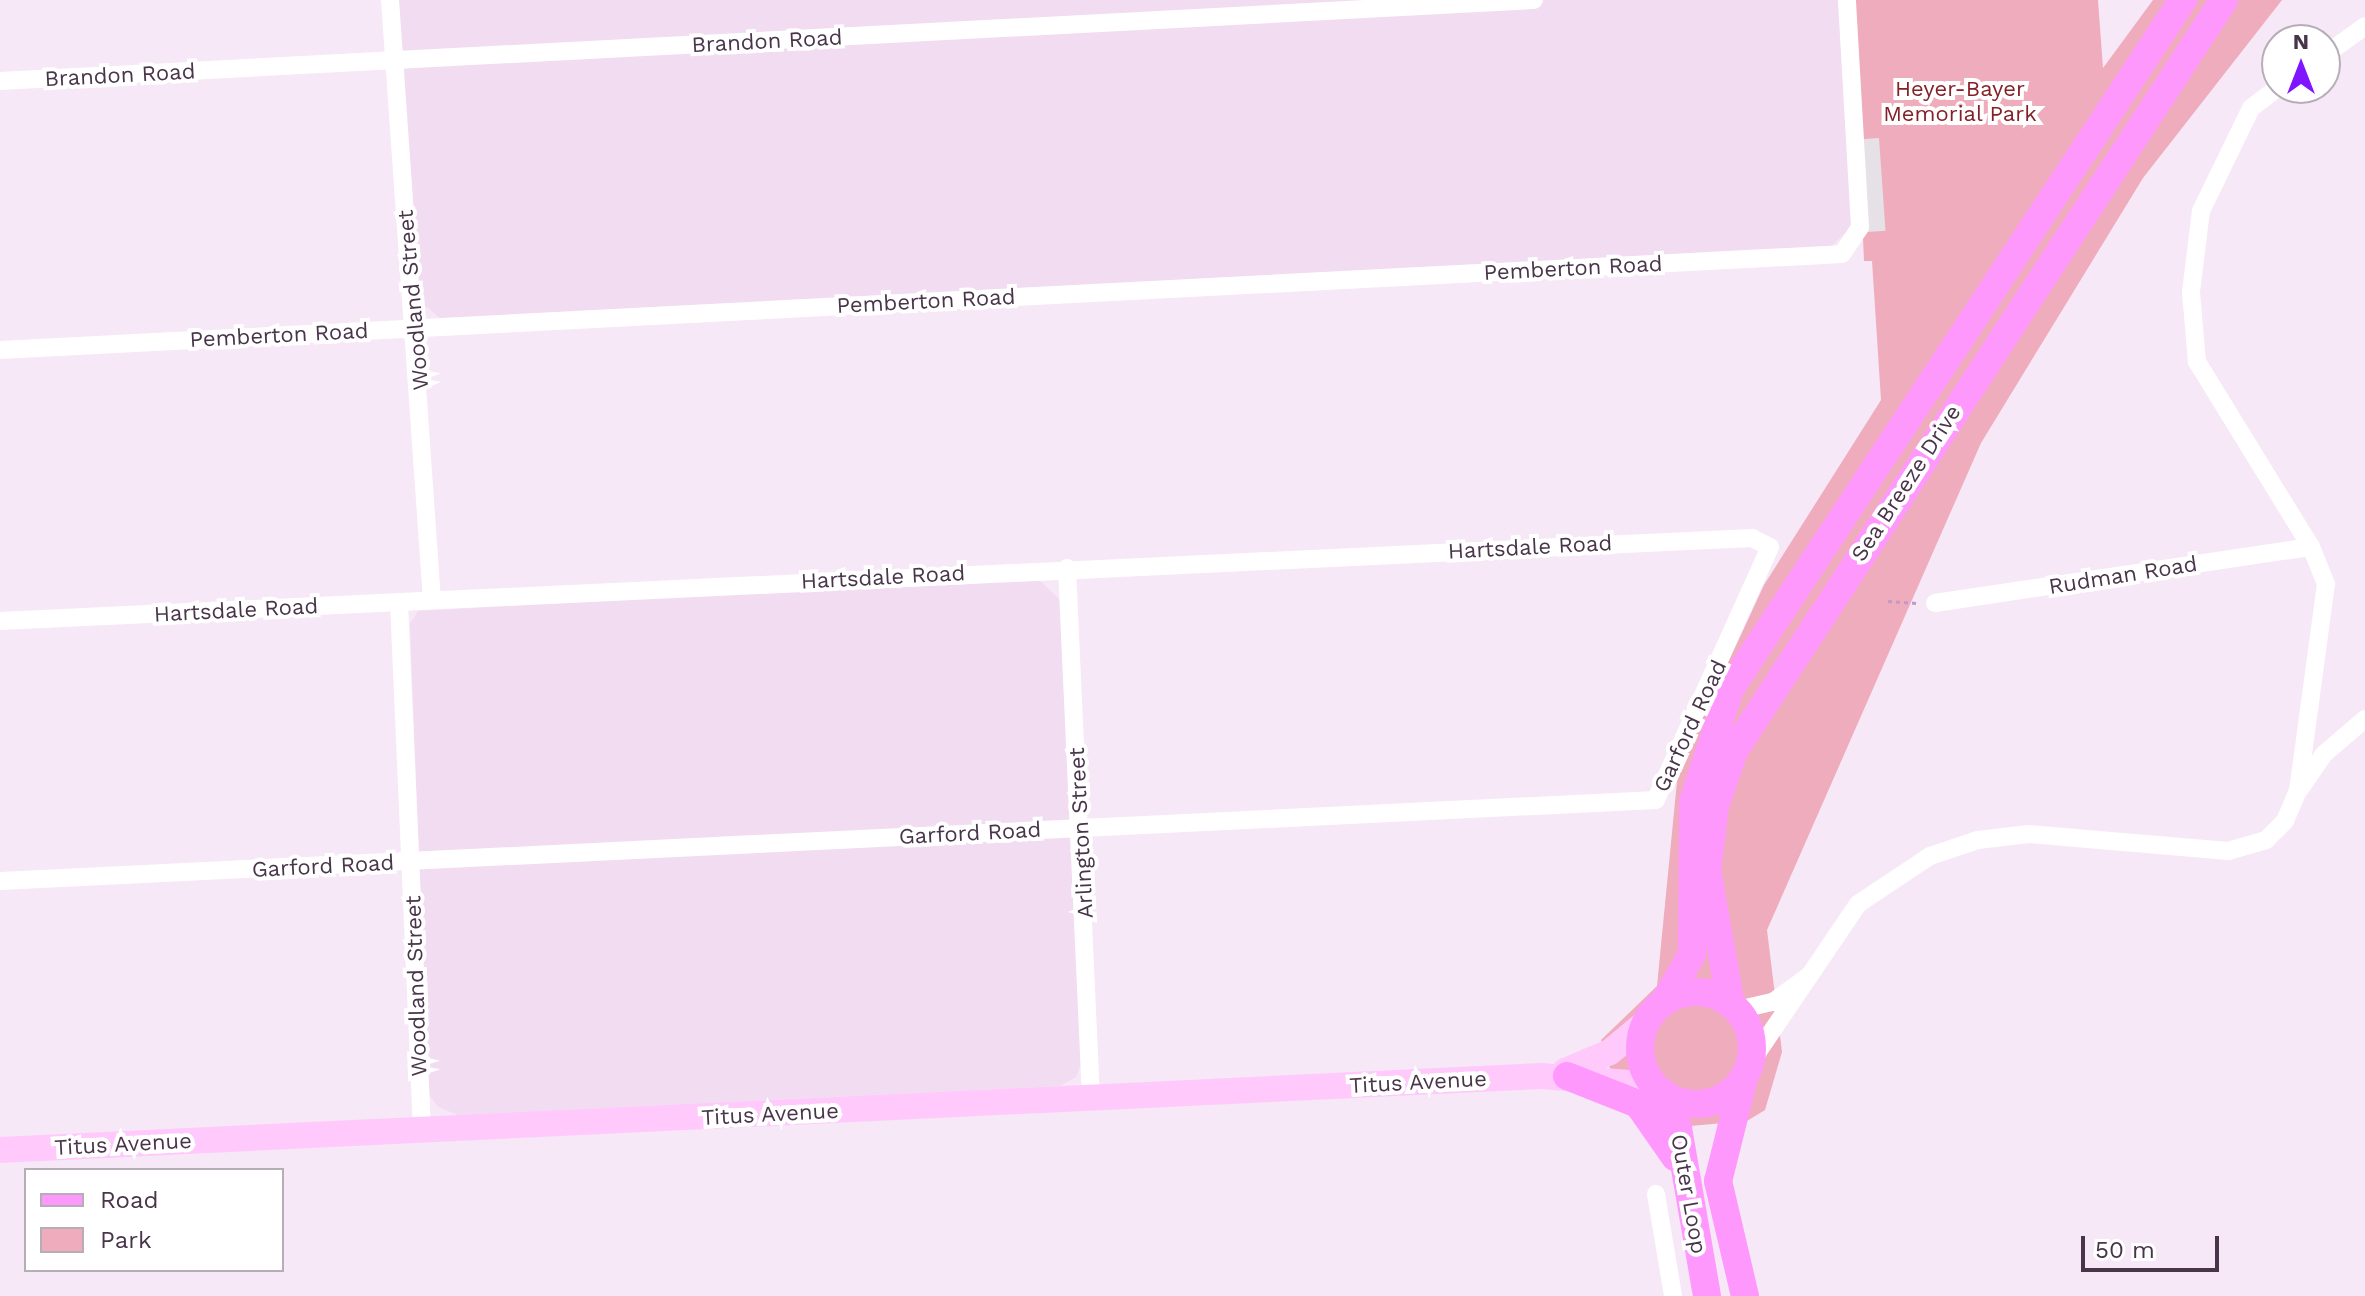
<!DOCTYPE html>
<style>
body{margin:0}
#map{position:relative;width:2365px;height:1296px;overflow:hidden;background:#f6e8f6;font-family:"Work Sans",sans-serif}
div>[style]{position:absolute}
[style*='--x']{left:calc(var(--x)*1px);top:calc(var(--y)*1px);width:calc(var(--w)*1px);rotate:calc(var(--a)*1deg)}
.residential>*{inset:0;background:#f1dcf1}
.green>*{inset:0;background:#efacbc}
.parking>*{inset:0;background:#e6e0e7;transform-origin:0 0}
.path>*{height:3px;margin-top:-1.5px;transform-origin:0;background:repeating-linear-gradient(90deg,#c499c6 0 4px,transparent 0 8px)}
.minor>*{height:18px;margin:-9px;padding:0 9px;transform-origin:9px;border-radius:9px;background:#fff}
.secondary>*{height:26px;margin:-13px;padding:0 13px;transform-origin:13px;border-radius:13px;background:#ffc9fc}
.primary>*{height:28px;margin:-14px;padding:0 14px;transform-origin:14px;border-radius:14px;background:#ff98fd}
.primary>.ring{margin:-14px;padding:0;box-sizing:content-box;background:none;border:28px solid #ff98fd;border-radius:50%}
span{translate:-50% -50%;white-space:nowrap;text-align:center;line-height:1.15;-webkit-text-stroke:8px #fff;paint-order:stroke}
.street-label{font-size:22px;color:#49354a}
.park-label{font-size:22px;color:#842128}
.legend{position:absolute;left:24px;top:1168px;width:260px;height:104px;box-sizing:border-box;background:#fff;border:2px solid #b6aeb7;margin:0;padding:10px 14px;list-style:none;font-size:24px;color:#49354a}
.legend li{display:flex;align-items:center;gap:16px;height:40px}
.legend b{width:40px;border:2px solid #b6aeb7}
.north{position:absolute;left:2261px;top:24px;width:80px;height:80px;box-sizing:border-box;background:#fff;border:2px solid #b6aeb7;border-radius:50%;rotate:0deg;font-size:22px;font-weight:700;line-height:32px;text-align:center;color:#49354a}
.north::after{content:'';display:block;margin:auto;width:28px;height:36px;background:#8016ff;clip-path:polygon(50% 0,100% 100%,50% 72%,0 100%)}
.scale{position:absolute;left:2081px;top:1236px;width:138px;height:36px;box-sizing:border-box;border:4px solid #49354a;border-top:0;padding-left:10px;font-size:24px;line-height:28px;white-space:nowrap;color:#49354a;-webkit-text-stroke:6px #fff;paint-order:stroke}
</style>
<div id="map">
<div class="residential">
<div style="clip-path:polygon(398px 0,1841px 0,1854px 225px,1831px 246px,440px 318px,420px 301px)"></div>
<div style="clip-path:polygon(1036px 577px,1061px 601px,1081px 1064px,1076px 1077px,1060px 1086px,458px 1115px,438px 1107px,428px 1093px,410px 624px,418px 611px)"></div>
</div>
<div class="green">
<div style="clip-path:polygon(1853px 0,2098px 0,2103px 68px,2153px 0,2282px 0,2143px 178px,1981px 443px,1767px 930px,1782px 1052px,1765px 1110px,1747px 1121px,1690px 1126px,1620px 1101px,1601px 1040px,1657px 986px,1678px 771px,1764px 585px,1881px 400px,1872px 261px,1864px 261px)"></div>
</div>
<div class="parking">
<div style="left:1879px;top:138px;width:93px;height:18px;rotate:86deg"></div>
</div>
<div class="path">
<div style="--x:1888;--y:601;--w:29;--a:4"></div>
</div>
<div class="minor">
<div style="--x:390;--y:0;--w:601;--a:86"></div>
<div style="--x:2325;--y:55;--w:49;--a:-35.9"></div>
<div style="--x:0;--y:81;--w:1536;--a:-3.02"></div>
<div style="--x:0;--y:350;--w:1844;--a:-2.98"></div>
<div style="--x:1842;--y:254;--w:32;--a:-56"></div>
<div style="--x:1860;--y:227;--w:227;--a:-93.3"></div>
<div style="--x:1067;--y:568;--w:531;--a:87.41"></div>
<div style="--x:399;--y:602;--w:529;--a:87.51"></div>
<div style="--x:1935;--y:603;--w:380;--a:-8.5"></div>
<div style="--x:0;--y:621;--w:1754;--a:-2.71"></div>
<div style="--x:1752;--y:538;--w:20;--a:27"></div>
<div style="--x:1770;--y:547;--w:277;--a:114.3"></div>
<div style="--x:1656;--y:800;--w:1658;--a:177.2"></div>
<div style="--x:2300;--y:789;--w:42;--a:-55.6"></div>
<div style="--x:2324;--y:754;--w:54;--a:-40.5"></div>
<div style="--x:1737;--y:1010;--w:37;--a:-13"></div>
<div style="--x:1773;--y:1002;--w:42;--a:-36.3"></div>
<div style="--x:1749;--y:1065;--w:194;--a:-55.9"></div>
<div style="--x:1858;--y:904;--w:87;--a:-33.7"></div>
<div style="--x:1930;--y:856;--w:51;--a:-18.4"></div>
<div style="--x:1978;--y:840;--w:51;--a:-6.7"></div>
<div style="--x:2029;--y:834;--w:200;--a:4.9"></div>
<div style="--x:2228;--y:851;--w:40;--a:-16"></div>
<div style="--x:2266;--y:840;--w:27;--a:-45"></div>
<div style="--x:2285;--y:821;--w:33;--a:-67"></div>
<div style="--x:2298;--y:791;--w:209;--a:-82.3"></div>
<div style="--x:2326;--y:584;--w:40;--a:-112"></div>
<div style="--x:2311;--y:547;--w:217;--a:-121.6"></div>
<div style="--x:2197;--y:362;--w:70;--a:-94.9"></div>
<div style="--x:2191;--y:292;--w:82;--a:-83"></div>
<div style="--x:2201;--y:211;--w:114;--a:-64.1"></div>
<div style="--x:2251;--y:108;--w:34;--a:-37"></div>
<div style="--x:1656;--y:1194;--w:103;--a:80.5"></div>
</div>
<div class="secondary">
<div style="--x:1565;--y:1071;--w:49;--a:-22.9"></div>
<div style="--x:1610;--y:1052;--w:47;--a:-39.8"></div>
<div style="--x:0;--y:1150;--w:1543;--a:-2.75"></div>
<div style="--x:1541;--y:1076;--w:113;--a:4.6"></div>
</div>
<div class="primary">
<div class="ring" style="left:1640px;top:992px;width:84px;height:84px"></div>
<div style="--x:1665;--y:1001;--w:54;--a:-60.1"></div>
<div style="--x:1692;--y:954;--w:152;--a:-89.6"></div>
<div style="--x:1693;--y:802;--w:119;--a:-71.9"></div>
<div style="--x:1730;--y:689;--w:825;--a:-56.68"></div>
<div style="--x:1731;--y:1005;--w:137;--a:-100.1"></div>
<div style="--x:1707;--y:870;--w:64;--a:-82.9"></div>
<div style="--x:1715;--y:806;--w:58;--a:-70.9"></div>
<div style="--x:1734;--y:751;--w:897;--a:-56.88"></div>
<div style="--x:1567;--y:1076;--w:76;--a:21.5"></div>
<div style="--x:1638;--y:1104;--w:65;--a:55.1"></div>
<div style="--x:1744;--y:1077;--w:107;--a:104"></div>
<div style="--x:1718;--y:1181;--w:118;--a:76.8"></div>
<div style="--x:1665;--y:1094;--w:36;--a:69"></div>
<div style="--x:1678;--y:1128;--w:170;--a:80.2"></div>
</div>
<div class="street-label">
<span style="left:767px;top:41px;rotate:-3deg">Brandon Road</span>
<span style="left:120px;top:75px;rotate:-3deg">Brandon Road</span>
<span style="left:1573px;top:268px;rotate:-3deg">Pemberton Road</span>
<span style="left:413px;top:300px;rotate:-95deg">Woodland Street</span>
<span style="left:926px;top:301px;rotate:-3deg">Pemberton Road</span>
<span style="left:279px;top:335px;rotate:-3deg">Pemberton Road</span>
<span style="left:1906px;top:483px;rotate:-57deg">Sea Breeze Drive</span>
<span style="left:1530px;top:547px;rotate:-3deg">Hartsdale Road</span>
<span style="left:2123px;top:575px;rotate:-9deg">Rudman Road</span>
<span style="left:883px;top:577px;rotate:-3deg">Hartsdale Road</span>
<span style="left:236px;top:610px;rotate:-3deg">Hartsdale Road</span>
<span style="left:1690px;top:726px;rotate:-65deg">Garford Road</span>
<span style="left:970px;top:833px;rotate:-3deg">Garford Road</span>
<span style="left:1081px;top:833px;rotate:-93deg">Arlington Street</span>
<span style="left:323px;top:866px;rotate:-3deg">Garford Road</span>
<span style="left:416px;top:986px;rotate:-92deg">Woodland Street</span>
<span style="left:1418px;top:1082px;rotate:-3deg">Titus Avenue</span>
<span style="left:770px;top:1114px;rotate:-3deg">Titus Avenue</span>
<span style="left:123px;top:1144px;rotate:-3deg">Titus Avenue</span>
<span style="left:1689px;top:1194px;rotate:80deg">Outer Loop</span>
</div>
<div class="park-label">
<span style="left:1960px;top:101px">Heyer-Bayer<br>Memorial Park</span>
</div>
<ul class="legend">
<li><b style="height:10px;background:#ff98fd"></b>Road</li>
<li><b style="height:22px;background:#efacbc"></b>Park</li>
</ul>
<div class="north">N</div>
<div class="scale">50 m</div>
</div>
